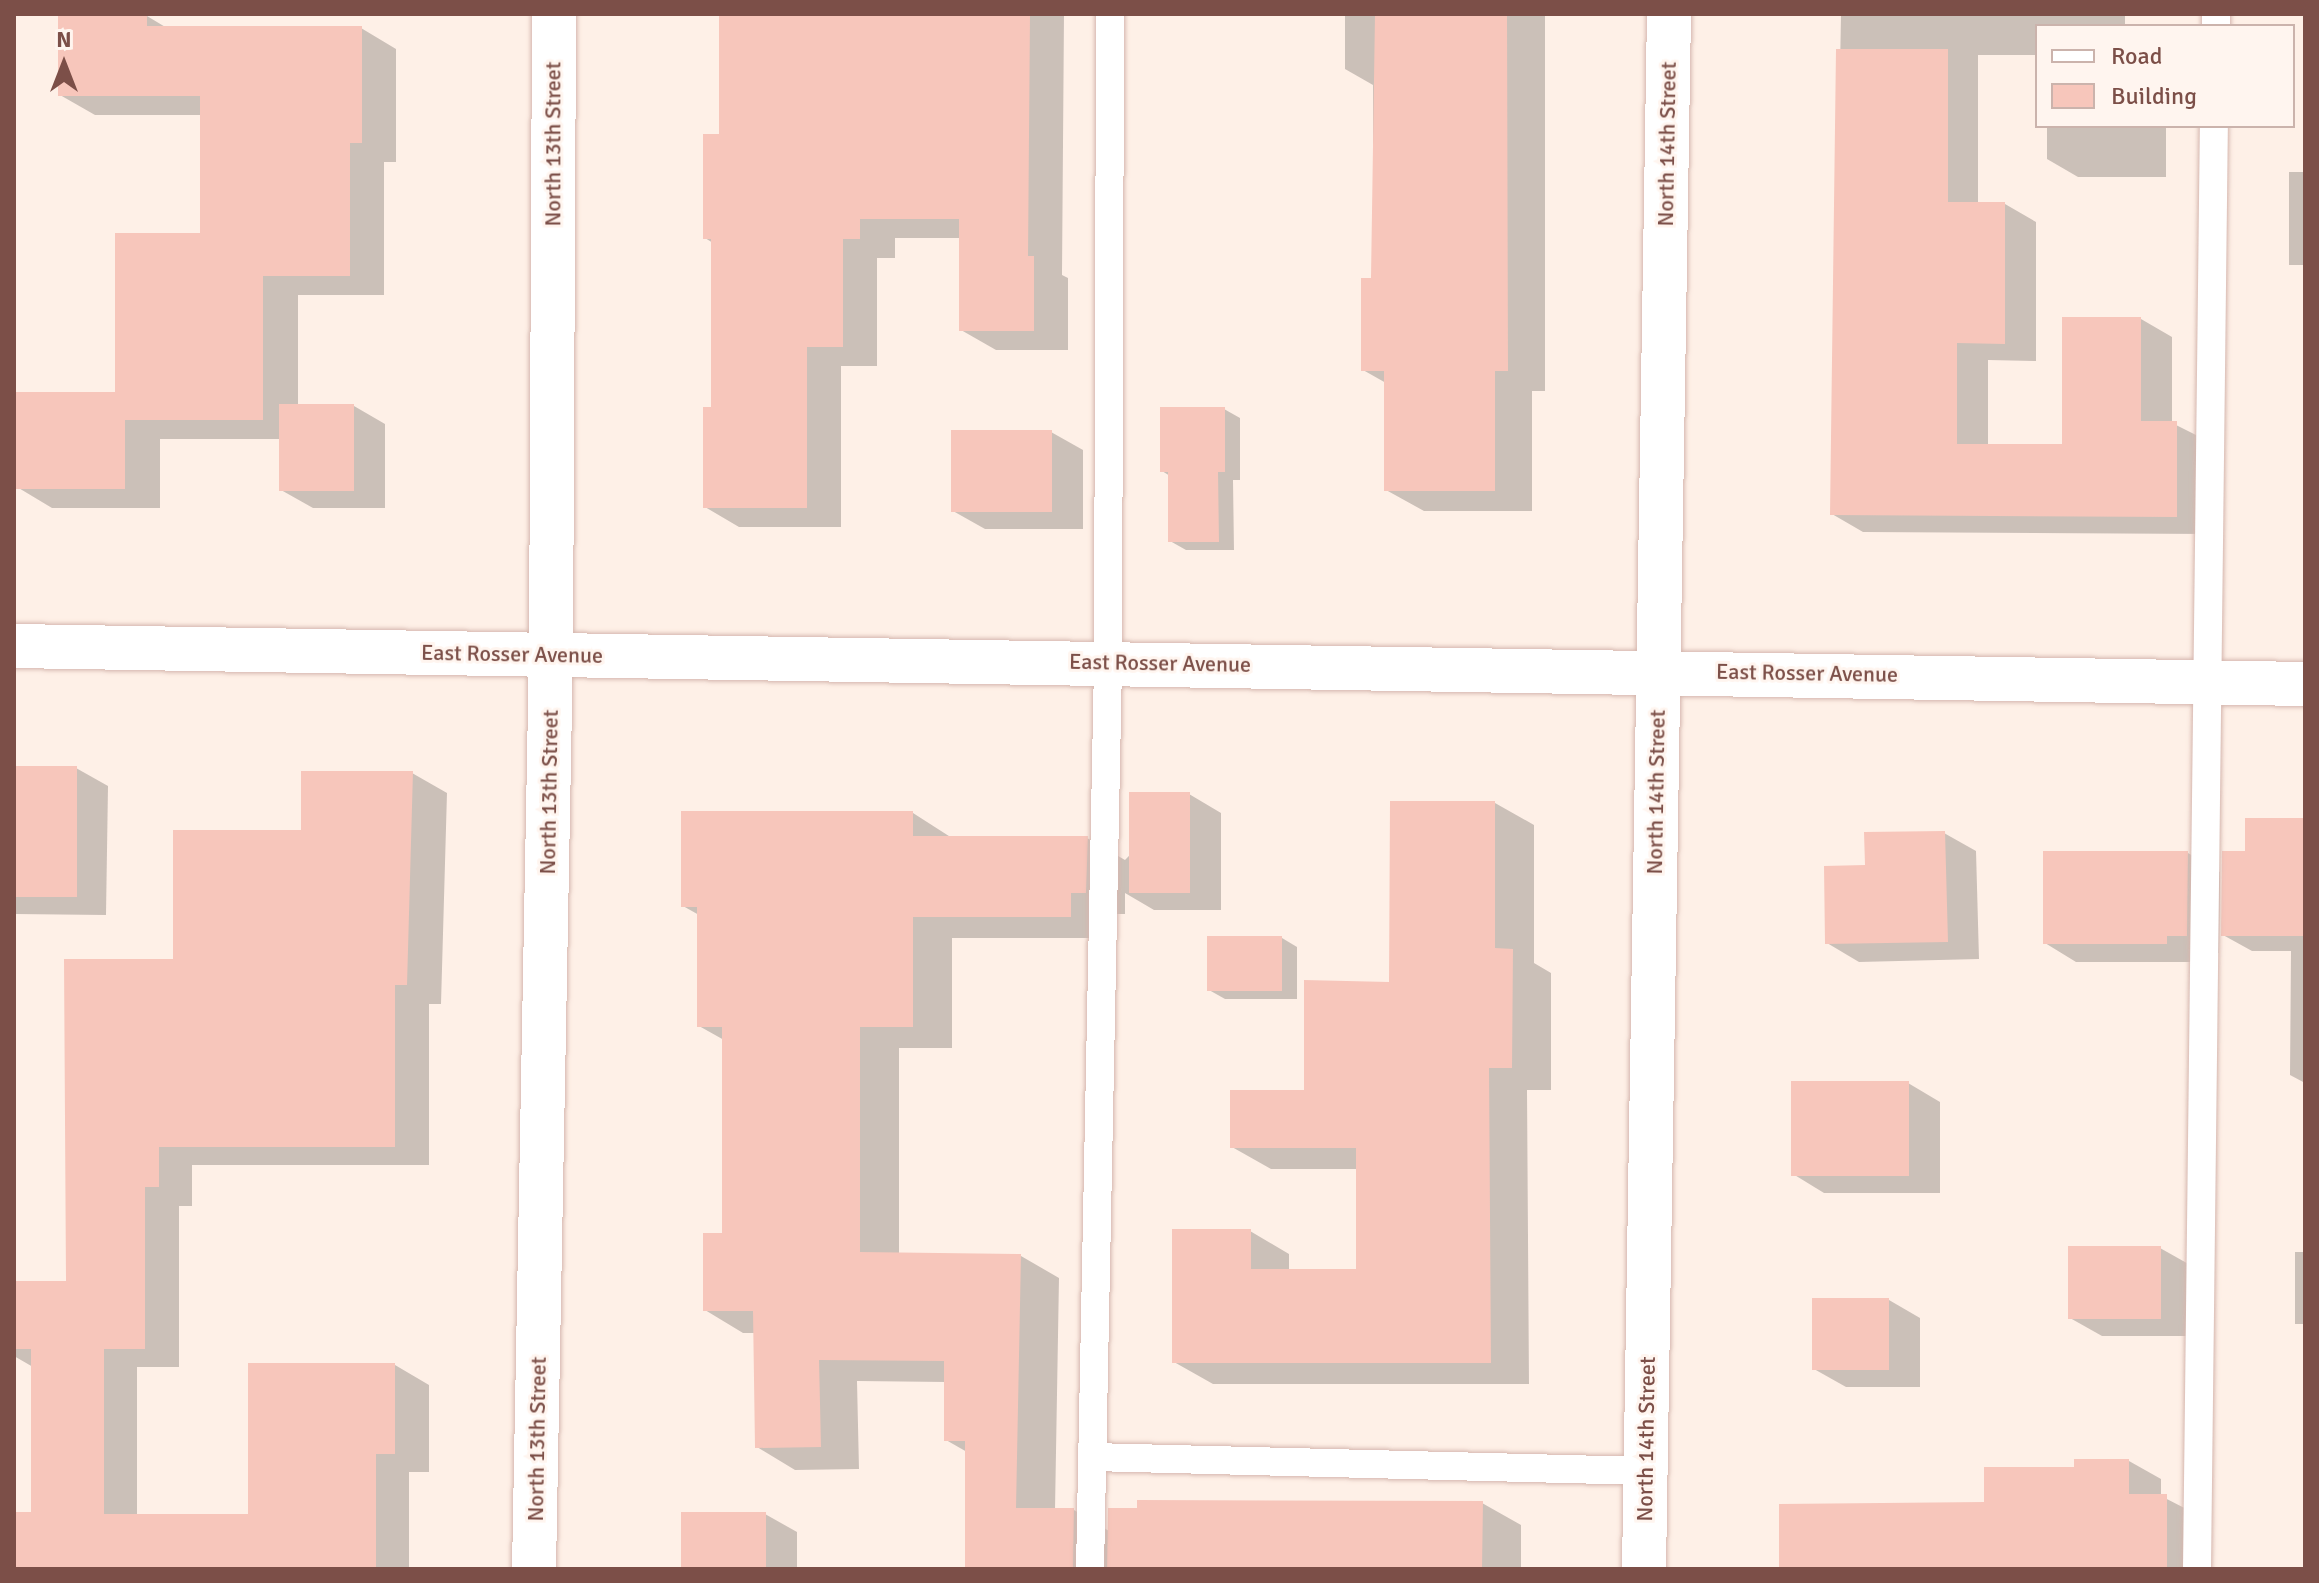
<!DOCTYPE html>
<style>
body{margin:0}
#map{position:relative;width:2319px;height:1583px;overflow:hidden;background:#fef0e7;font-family:Signika,sans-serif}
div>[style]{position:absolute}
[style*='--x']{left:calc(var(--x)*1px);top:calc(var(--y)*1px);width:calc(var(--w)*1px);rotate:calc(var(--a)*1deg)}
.shadow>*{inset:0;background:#0003;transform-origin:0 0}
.building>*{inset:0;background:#f7c6bb;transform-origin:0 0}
.roads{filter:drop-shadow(0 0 2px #d5b6ae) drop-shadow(0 0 2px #d5b6ae)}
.service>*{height:28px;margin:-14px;padding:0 14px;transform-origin:14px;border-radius:14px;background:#fff}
.minor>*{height:44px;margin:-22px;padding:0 22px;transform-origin:22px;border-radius:22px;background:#fff}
.tertiary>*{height:44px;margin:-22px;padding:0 22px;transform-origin:22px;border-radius:22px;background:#fff}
span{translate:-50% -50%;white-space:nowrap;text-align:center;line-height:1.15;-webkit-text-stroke:6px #fff5ef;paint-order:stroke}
.street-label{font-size:22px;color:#7c4f48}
.frame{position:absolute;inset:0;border:16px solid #7c4f48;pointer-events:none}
.legend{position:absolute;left:2035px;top:24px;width:260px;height:104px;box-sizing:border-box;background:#fff5ef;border:2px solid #cbb3ac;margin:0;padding:10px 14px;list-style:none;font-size:24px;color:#7c4f48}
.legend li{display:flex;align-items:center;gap:16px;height:40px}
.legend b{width:40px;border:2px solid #cbb3ac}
.north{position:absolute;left:24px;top:24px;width:80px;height:80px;-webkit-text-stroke:6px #fff5ef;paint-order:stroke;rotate:0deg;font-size:22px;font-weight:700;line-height:32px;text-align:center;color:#7c4f48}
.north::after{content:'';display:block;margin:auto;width:28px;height:36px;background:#7c4f48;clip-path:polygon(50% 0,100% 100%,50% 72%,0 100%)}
</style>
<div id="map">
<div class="shadow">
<div style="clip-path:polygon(721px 14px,1064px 14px,1062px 275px,1068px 278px,1068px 350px,996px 350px,961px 330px,961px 238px,895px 238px,895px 258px,877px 258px,877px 366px,841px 366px,841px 527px,739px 527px,705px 507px,713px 409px,713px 243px,705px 238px,721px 136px)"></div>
<div style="clip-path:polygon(1345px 14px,1545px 14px,1545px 391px,1532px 391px,1532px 511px,1424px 511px,1386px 490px,1386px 383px,1363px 370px,1373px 280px,1373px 85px,1345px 69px)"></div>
<div style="clip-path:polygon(1841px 14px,2125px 14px,2125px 26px,2037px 26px,2037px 55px,1978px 55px,1978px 204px,2005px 204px,2036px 222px,2036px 361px,1988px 360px,1988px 446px,2064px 446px,2141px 319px,2172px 337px,2172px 423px,2208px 441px,2208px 534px,1863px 532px,1832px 514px)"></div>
<div style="clip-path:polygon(147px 16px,167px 28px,361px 28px,396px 49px,396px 162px,384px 162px,384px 295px,298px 295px,298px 406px,354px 406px,385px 424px,385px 508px,313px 508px,281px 490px,281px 439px,160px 439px,160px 508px,52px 508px,17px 487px,14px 394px,117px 394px,202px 235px,202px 115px,95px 115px,60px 95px)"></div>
<div style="clip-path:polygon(2047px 126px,2166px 126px,2166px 177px,2078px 177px,2047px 159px)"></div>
<div style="left:2289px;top:172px;width:16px;height:93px"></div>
<div style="clip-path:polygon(1224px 409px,1240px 418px,1240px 480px,1233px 480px,1234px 550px,1186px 550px,1170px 541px,1170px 476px,1162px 471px)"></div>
<div style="clip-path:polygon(1051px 432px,1083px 450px,1083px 529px,985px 529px,953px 511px)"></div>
<div style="clip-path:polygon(14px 768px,76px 768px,108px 786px,106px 915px,14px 914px)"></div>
<div style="clip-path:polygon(412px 773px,447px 793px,441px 1004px,429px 1004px,429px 1165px,192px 1165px,192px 1206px,179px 1206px,179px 1367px,137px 1367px,137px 1516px,250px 1516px,395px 1365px,429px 1385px,429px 1472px,409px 1472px,409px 1569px,14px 1569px,14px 1514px,33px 1514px,33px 1367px,14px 1356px,14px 1283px,68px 1283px,175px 961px,303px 832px)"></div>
<div style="clip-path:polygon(1189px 794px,1221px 813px,1221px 910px,1154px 910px,1125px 893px,1125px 914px,1109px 914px,1109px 938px,952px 938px,952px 1048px,899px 1048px,899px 1255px,1021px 1256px,1059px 1278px,1055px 1510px,1074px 1510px,1109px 1531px,1482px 1503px,1521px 1525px,1521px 1569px,967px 1569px,967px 1452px,946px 1440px,946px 1382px,857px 1381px,859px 1469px,795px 1470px,757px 1447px,755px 1333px,743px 1333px,705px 1310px,724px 1235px,724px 1040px,699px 1026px,699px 915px,683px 906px,913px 813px,952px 838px,1087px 838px,1125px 860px)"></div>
<div style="clip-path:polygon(1495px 803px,1534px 825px,1534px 963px,1551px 973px,1551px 1090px,1527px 1090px,1529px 1384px,1213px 1384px,1174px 1362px,1250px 1231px,1289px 1254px,1289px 1271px,1358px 1271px,1358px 1169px,1271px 1169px,1232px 1147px,1306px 1092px,1391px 984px)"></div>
<div style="clip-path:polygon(2305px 820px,2305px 1083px,2290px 1075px,2291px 951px,2252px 951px,2223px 935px,2247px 853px)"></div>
<div style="clip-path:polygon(1944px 833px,1976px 851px,1979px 959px,1859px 962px,1827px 943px,1867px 867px)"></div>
<div style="clip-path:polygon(2188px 853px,2220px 872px,2219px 953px,2198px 953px,2198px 962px,2076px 962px,2045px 943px)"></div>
<div style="clip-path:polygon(1282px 938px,1297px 947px,1297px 999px,1225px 999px,1209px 990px)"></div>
<div style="clip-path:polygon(1908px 1083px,1940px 1102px,1940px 1193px,1824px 1193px,1793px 1174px)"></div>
<div style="clip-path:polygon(2160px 1248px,2192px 1266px,2192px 1336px,2102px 1336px,2070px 1318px)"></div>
<div style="left:2295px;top:1252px;width:10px;height:72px"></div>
<div style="clip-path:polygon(1889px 1300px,1920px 1318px,1920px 1387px,1846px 1387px,1814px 1369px)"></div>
<div style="clip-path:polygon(2129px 1461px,2161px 1479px,2161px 1496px,2198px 1515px,2198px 1569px,1781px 1569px,1986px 1504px,2076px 1469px)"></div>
<div style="clip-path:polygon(765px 1514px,797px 1532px,797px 1569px,683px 1569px)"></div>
</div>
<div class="building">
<div style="clip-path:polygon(58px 14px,147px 14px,147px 26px,362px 26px,362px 143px,350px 143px,350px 276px,263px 276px,263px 420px,125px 420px,125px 489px,15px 489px,15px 392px,115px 392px,115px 233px,200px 233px,200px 96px,58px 96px)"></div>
<div style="clip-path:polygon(719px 14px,1030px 14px,1028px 256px,1034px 256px,1034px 331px,959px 331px,959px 219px,860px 219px,860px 239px,843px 239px,843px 347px,807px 347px,807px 508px,703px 508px,703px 407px,711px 407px,711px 239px,703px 239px,703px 134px,719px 134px)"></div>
<div style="clip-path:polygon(1375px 14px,1507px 14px,1508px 371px,1495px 371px,1495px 491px,1384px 491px,1384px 371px,1361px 371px,1361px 278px,1371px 278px)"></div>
<div style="clip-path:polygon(1836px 49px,1948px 49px,1948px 202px,2005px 202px,2005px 344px,1957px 343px,1957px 444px,2062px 444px,2062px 317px,2141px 317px,2141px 421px,2177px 421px,2177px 517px,1830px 515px)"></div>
<div style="left:279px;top:404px;width:75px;height:87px"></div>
<div style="clip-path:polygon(1160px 407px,1225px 407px,1225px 472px,1218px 472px,1219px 542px,1168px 542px,1168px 472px,1160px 472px)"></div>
<div style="left:951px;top:430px;width:101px;height:82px"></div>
<div style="left:14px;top:766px;width:63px;height:131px"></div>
<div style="clip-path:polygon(301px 771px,413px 771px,407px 985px,395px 985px,395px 1147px,159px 1147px,159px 1187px,145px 1187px,145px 1349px,104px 1349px,104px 1514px,248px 1514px,248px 1363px,395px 1363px,395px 1454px,376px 1454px,376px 1569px,14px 1569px,14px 1512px,31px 1512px,31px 1349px,14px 1349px,14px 1281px,66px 1281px,64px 959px,173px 959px,173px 830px,301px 830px)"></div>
<div style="left:1129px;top:792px;width:61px;height:101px"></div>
<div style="clip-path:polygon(1390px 801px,1495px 801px,1495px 948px,1513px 949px,1512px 1068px,1489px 1068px,1491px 1363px,1172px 1363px,1172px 1229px,1251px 1229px,1251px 1269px,1356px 1269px,1356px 1148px,1230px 1148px,1230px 1090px,1304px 1090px,1304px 980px,1389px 982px)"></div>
<div style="clip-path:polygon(681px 811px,913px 811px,913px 836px,1088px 836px,1086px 893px,1071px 893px,1071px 917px,913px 917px,913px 1027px,860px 1027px,860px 1252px,1021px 1254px,1016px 1508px,1074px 1508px,1073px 1569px,965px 1569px,965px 1441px,944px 1441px,944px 1361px,819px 1360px,821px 1447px,755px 1448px,753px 1311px,703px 1311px,703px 1233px,722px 1233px,722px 1027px,697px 1027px,697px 907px,681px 907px)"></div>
<div style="clip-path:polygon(2245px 818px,2305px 818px,2305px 936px,2221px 936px,2222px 851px,2245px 851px)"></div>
<div style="clip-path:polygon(1945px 831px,1948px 942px,1825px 944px,1824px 866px,1865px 865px,1864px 832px)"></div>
<div style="clip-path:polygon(2043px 851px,2188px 851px,2187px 936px,2167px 936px,2167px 944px,2043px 944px)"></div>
<div style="left:1207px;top:936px;width:75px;height:55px"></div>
<div style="left:1791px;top:1081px;width:118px;height:95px"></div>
<div style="left:2068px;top:1246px;width:93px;height:73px"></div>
<div style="left:1812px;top:1298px;width:77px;height:72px"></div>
<div style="clip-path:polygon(2074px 1459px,2129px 1459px,2129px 1494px,2167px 1494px,2167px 1569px,1779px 1569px,1779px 1504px,1984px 1502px,1984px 1467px,2074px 1467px)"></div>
<div style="clip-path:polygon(1137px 1500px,1483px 1501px,1482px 1569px,1107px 1569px,1108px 1508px,1137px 1508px)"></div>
<div style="left:681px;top:1512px;width:85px;height:57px"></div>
</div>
<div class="roads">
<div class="service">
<div style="--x:2216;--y:26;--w:12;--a:-90"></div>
<div style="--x:1092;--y:1457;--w:553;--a:1.45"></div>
<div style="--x:1090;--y:1569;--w:907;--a:-88.86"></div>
<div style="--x:1108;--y:662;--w:648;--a:-89.82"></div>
<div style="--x:2197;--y:1569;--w:1443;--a:-89.33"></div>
</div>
<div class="minor">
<div style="--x:534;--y:1569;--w:915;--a:-88.94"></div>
<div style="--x:551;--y:654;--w:640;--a:-89.73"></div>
<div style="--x:1644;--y:1569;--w:1555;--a:-89.08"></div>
</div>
<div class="tertiary">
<div style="--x:14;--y:646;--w:2291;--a:0.95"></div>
</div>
</div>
<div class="street-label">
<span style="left:553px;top:144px;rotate:-90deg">North 13th Street</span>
<span style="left:1667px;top:144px;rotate:-89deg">North 14th Street</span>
<span style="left:512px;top:654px;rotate:1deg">East Rosser Avenue</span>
<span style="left:1160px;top:663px;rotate:1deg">East Rosser Avenue</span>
<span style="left:1807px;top:673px;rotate:1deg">East Rosser Avenue</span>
<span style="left:549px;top:792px;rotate:-89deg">North 13th Street</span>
<span style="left:1656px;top:792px;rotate:-89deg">North 14th Street</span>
<span style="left:537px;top:1439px;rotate:-89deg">North 13th Street</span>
<span style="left:1646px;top:1439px;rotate:-89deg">North 14th Street</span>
</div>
<div class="frame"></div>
<ul class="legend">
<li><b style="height:10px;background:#fff"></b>Road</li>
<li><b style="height:22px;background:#f7c6bb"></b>Building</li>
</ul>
<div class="north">N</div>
</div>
